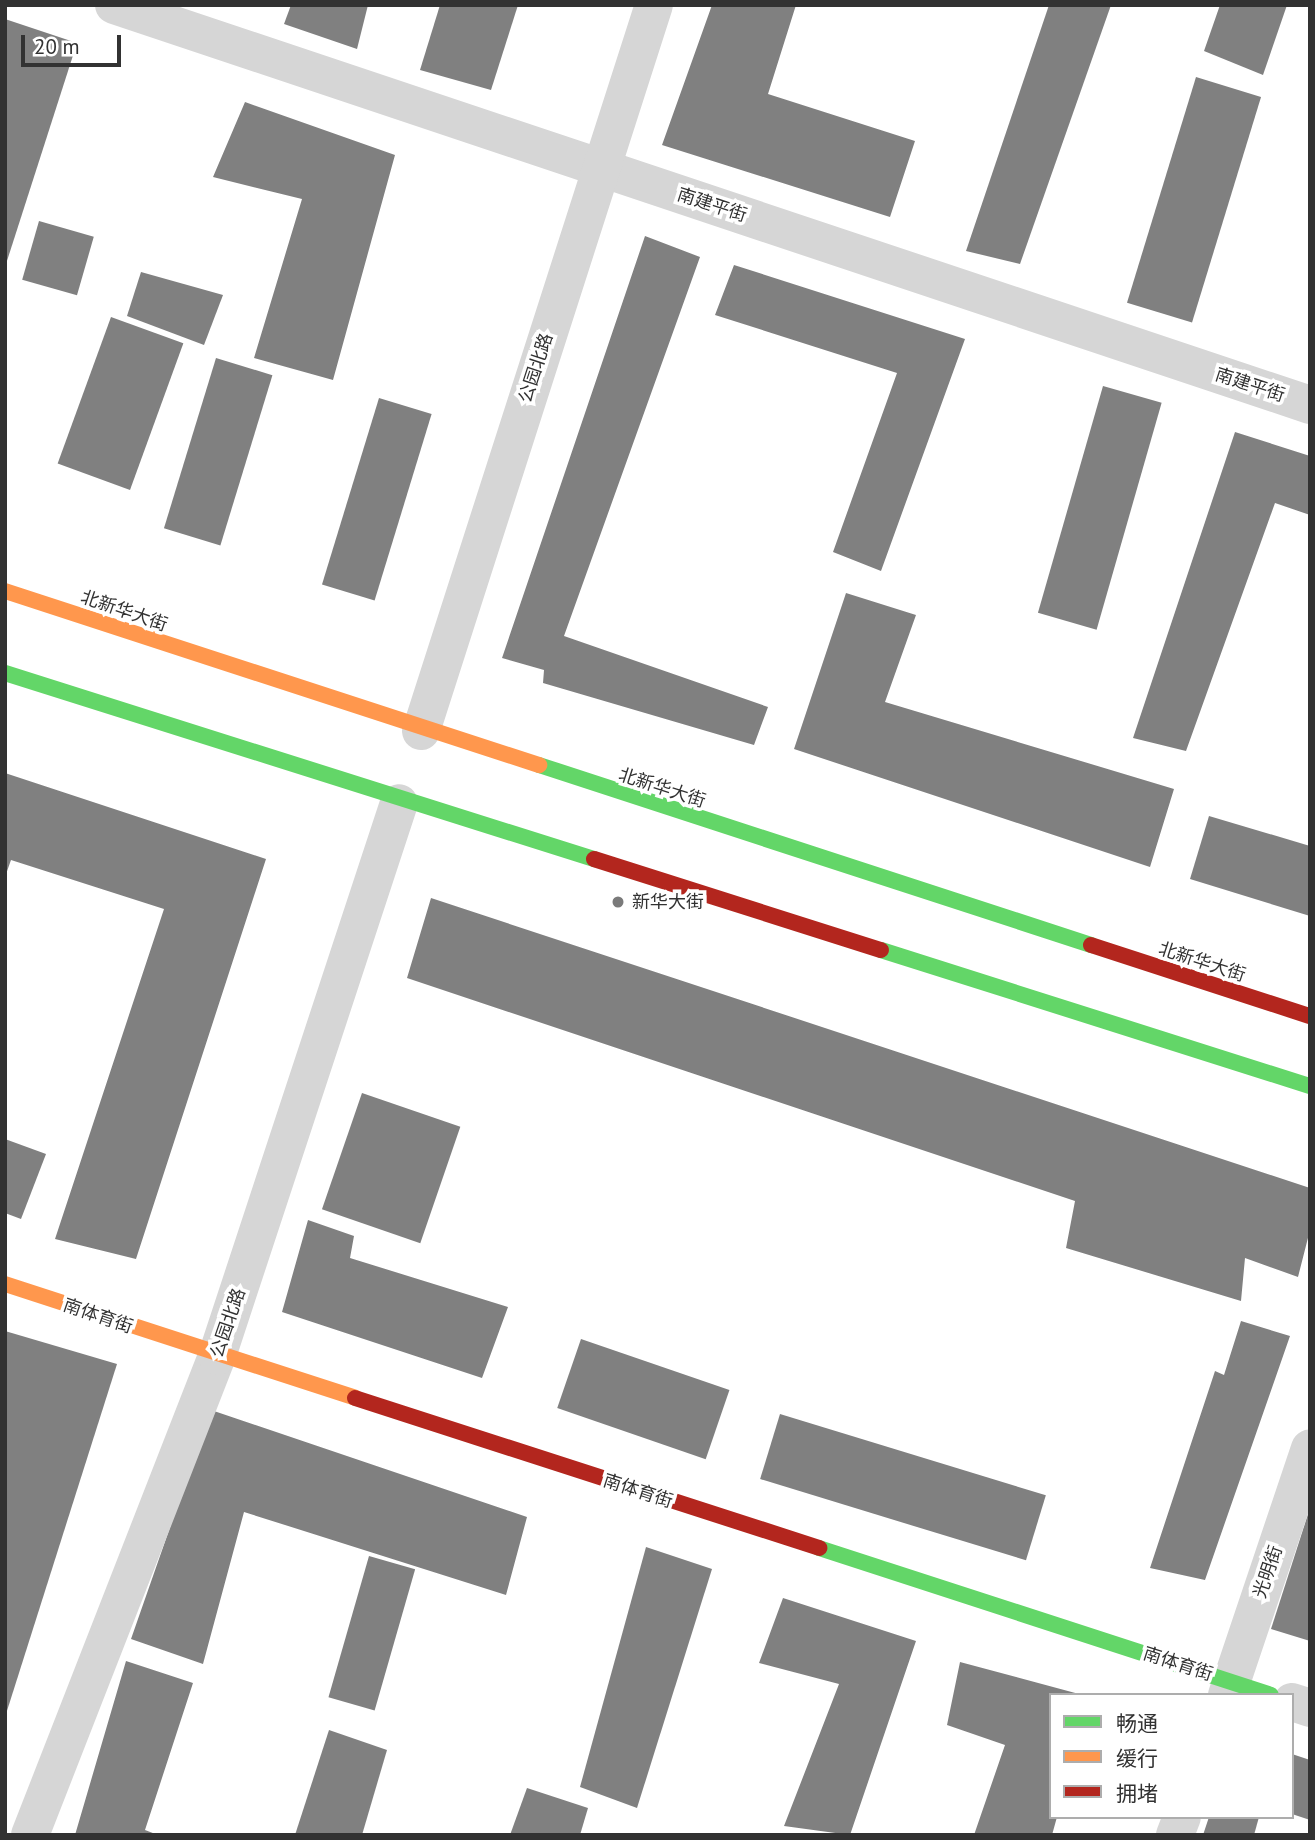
<!DOCTYPE html>
<meta charset="utf-8">
<style>
body{margin:0}
#map{position:relative;width:1315px;height:1840px;overflow:hidden;background:#fff;font-family:"PT Sans","Noto Sans SC",sans-serif}
div>[style]{position:absolute}
[style*='--x']{left:calc(var(--x)*1px);top:calc(var(--y)*1px);width:calc(var(--w)*1px);rotate:calc(var(--a)*1deg)}
.building>*{inset:0;background:#808080;transform-origin:0 0}
.street>*{height:38px;margin:-19px;padding:0 19px;transform-origin:19px;border-radius:19px;background:#d6d6d6}
.fast>*{height:16px;margin:-8px;padding:0 8px;transform-origin:8px;border-radius:8px;background:#63d668}
.slow>*{height:16px;margin:-8px;padding:0 8px;transform-origin:8px;border-radius:8px;background:#ff974d}
.jam>*{height:16px;margin:-8px;padding:0 8px;transform-origin:8px;border-radius:8px;background:#b3261e}
.dots>*{width:19px;height:19px;translate:-50% -50%;box-sizing:border-box;border:4px solid #fff;border-radius:50%}
span{translate:-50% -50%;white-space:nowrap;text-align:center;line-height:1.15;-webkit-text-stroke:7px #fff;paint-order:stroke}
.street-label{font-size:18px;color:#323232}
.poi-label{font-size:18px;color:#323232}
.left{translate:0 -50%;text-align:left}
.frame{position:absolute;inset:0;border:7px solid #323232;pointer-events:none}
.legend{position:absolute;left:1049px;top:1693px;width:245px;height:126px;box-sizing:border-box;background:#fff;border:2px solid #adadad;margin:0;padding:9px 12px;list-style:none;font-size:21px;color:#323232}
.legend li{display:flex;align-items:center;gap:14px;height:35px}
.legend b{width:35px;border:2px solid #adadad}
.scale{position:absolute;left:21px;top:35px;width:100px;height:32px;box-sizing:border-box;border:4px solid #323232;border-top:0;padding-left:9px;font-size:21px;line-height:24px;white-space:nowrap;color:#323232;-webkit-text-stroke:5px #fff;paint-order:stroke}
</style>
<div id="map">
<div class="building">
<div style="clip-path:polygon(291px 5px,368px 5px,357px 49px,284px 24px)"></div>
<div style="clip-path:polygon(440px 5px,518px 5px,491px 90px,420px 70px)"></div>
<div style="clip-path:polygon(712px 5px,796px 5px,768px 94px,915px 141px,890px 217px,662px 145px)"></div>
<div style="clip-path:polygon(1049px 5px,1111px 5px,1020px 264px,966px 251px)"></div>
<div style="clip-path:polygon(1220px 5px,1287px 5px,1263px 75px,1204px 51px)"></div>
<div style="clip-path:polygon(5px 19px,77px 43px,6px 264px,5px 264px)"></div>
<div style="left:1196px;top:77px;width:68px;height:236px;rotate:17deg"></div>
<div style="clip-path:polygon(245px 102px,395px 155px,333px 380px,254px 358px,302px 199px,213px 177px)"></div>
<div style="left:39px;top:221px;width:57px;height:61px;rotate:16deg"></div>
<div style="clip-path:polygon(645px 236px,700px 257px,564px 636px,768px 707px,754px 745px,543px 683px,544px 670px,502px 658px)"></div>
<div style="clip-path:polygon(734px 265px,965px 339px,881px 571px,833px 552px,897px 373px,715px 315px)"></div>
<div style="clip-path:polygon(141px 272px,223px 295px,204px 345px,127px 316px)"></div>
<div style="left:111px;top:317px;width:77px;height:156px;rotate:20deg"></div>
<div style="left:216px;top:358px;width:59px;height:178px;rotate:17deg"></div>
<div style="left:1103px;top:386px;width:61px;height:236px;rotate:16deg"></div>
<div style="left:379px;top:398px;width:55px;height:195px;rotate:17deg"></div>
<div style="clip-path:polygon(1235px 432px,1310px 456px,1310px 515px,1275px 503px,1186px 751px,1133px 738px)"></div>
<div style="clip-path:polygon(846px 593px,916px 615px,885px 702px,1174px 789px,1150px 867px,794px 749px)"></div>
<div style="clip-path:polygon(5px 773px,266px 859px,136px 1259px,55px 1239px,164px 909px,11px 860px,5px 877px)"></div>
<div style="clip-path:polygon(1209px 816px,1310px 846px,1310px 916px,1190px 879px)"></div>
<div style="clip-path:polygon(431px 898px,1310px 1188px,1310px 1230px,1298px 1277px,1245px 1258px,1241px 1301px,1066px 1248px,1075px 1201px,407px 978px)"></div>
<div style="left:362px;top:1093px;width:104px;height:123px;rotate:19deg"></div>
<div style="clip-path:polygon(5px 1139px,46px 1154px,21px 1219px,5px 1213px)"></div>
<div style="clip-path:polygon(308px 1220px,354px 1236px,350px 1258px,508px 1307px,482px 1378px,282px 1312px)"></div>
<div style="clip-path:polygon(1241px 1321px,1290px 1336px,1205px 1580px,1150px 1568px,1215px 1371px,1224px 1375px)"></div>
<div style="clip-path:polygon(5px 1331px,117px 1364px,6px 1714px,5px 1714px)"></div>
<div style="left:581px;top:1339px;width:157px;height:73px;rotate:19deg"></div>
<div style="clip-path:polygon(211px 1410px,527px 1517px,506px 1595px,244px 1512px,203px 1664px,131px 1639px)"></div>
<div style="left:780px;top:1414px;width:278px;height:68px;rotate:17deg"></div>
<div style="clip-path:polygon(1309px 1511px,1310px 1511px,1310px 1641px,1271px 1629px)"></div>
<div style="clip-path:polygon(646px 1547px,712px 1569px,637px 1808px,580px 1787px)"></div>
<div style="left:369px;top:1556px;width:48px;height:147px;rotate:16deg"></div>
<div style="clip-path:polygon(783px 1598px,916px 1641px,850px 1835px,784px 1826px,839px 1684px,759px 1663px)"></div>
<div style="clip-path:polygon(126px 1661px,193px 1683px,145px 1830px,158px 1835px,75px 1835px)"></div>
<div style="clip-path:polygon(960px 1662px,1079px 1694px,1051px 1695px,1051px 1817px,1057px 1817px,1052px 1835px,974px 1835px,1005px 1745px,947px 1725px)"></div>
<div style="clip-path:polygon(329px 1730px,387px 1750px,362px 1835px,295px 1835px)"></div>
<div style="clip-path:polygon(1292px 1754px,1310px 1760px,1310px 1820px,1292px 1814px)"></div>
<div style="clip-path:polygon(527px 1788px,588px 1808px,580px 1835px,510px 1835px)"></div>
<div style="clip-path:polygon(1209px 1817px,1259px 1817px,1254px 1835px,1203px 1835px)"></div>
</div>
<div class="street">
<div style="--x:114;--y:5;--w:1261;--a:18.49"></div>
<div style="--x:421;--y:731;--w:762;--a:-72.21"></div>
<div style="--x:1227;--y:1695;--w:260;--a:-71.4"></div>
<div style="--x:1292;--y:1702;--w:19;--a:18"></div>
<div style="--x:30;--y:1835;--w:514;--a:-68.67"></div>
<div style="--x:217;--y:1356;--w:582;--a:-71.78"></div>
<div style="--x:1175;--y:1835;--w:19;--a:-69"></div>
</div>
<div class="fast">
<div style="--x:5;--y:673;--w:618;--a:17.53"></div>
<div style="--x:539;--y:765;--w:581;--a:18.06"></div>
<div style="--x:881;--y:950;--w:450;--a:17.6"></div>
<div style="--x:819;--y:1548;--w:475;--a:18"></div>
</div>
<div class="slow">
<div style="--x:5;--y:591;--w:562;--a:18.05"></div>
<div style="--x:5;--y:1284;--w:368;--a:18"></div>
</div>
<div class="jam">
<div style="--x:594;--y:859;--w:301;--a:17.6"></div>
<div style="--x:1091;--y:945;--w:230;--a:18"></div>
<div style="--x:355;--y:1398;--w:488;--a:17.9"></div>
</div>
<div class="dots">
<div style="left:618px;top:902px;background:#7a7a7a"></div>
</div>
<div class="street-label">
<span style="left:712px;top:205px;rotate:18deg">南建平街</span>
<span style="left:536px;top:368px;rotate:-72deg">公园北路</span>
<span style="left:1250px;top:385px;rotate:18deg">南建平街</span>
<span style="left:124px;top:611px;rotate:19deg">北新华大街</span>
<span style="left:662px;top:788px;rotate:18deg">北新华大街</span>
<span style="left:1202px;top:962px;rotate:18deg">北新华大街</span>
<span style="left:98px;top:1316px;rotate:19deg">南体育街</span>
<span style="left:228px;top:1323px;rotate:-71deg">公园北路</span>
<span style="left:638px;top:1491px;rotate:18deg">南体育街</span>
<span style="left:1268px;top:1572px;rotate:-71deg">光明街</span>
<span style="left:1178px;top:1664px;rotate:18deg">南体育街</span>
</div>
<div class="poi-label">
<span class="left" style="left:632px;top:902px">新华大街</span>
</div>
<div class="frame"></div>
<ul class="legend">
<li><b style="height:9px;background:#63d668"></b>畅通</li>
<li><b style="height:9px;background:#ff974d"></b>缓行</li>
<li><b style="height:9px;background:#b3261e"></b>拥堵</li>
</ul>
<div class="scale">20 m</div>
</div>
